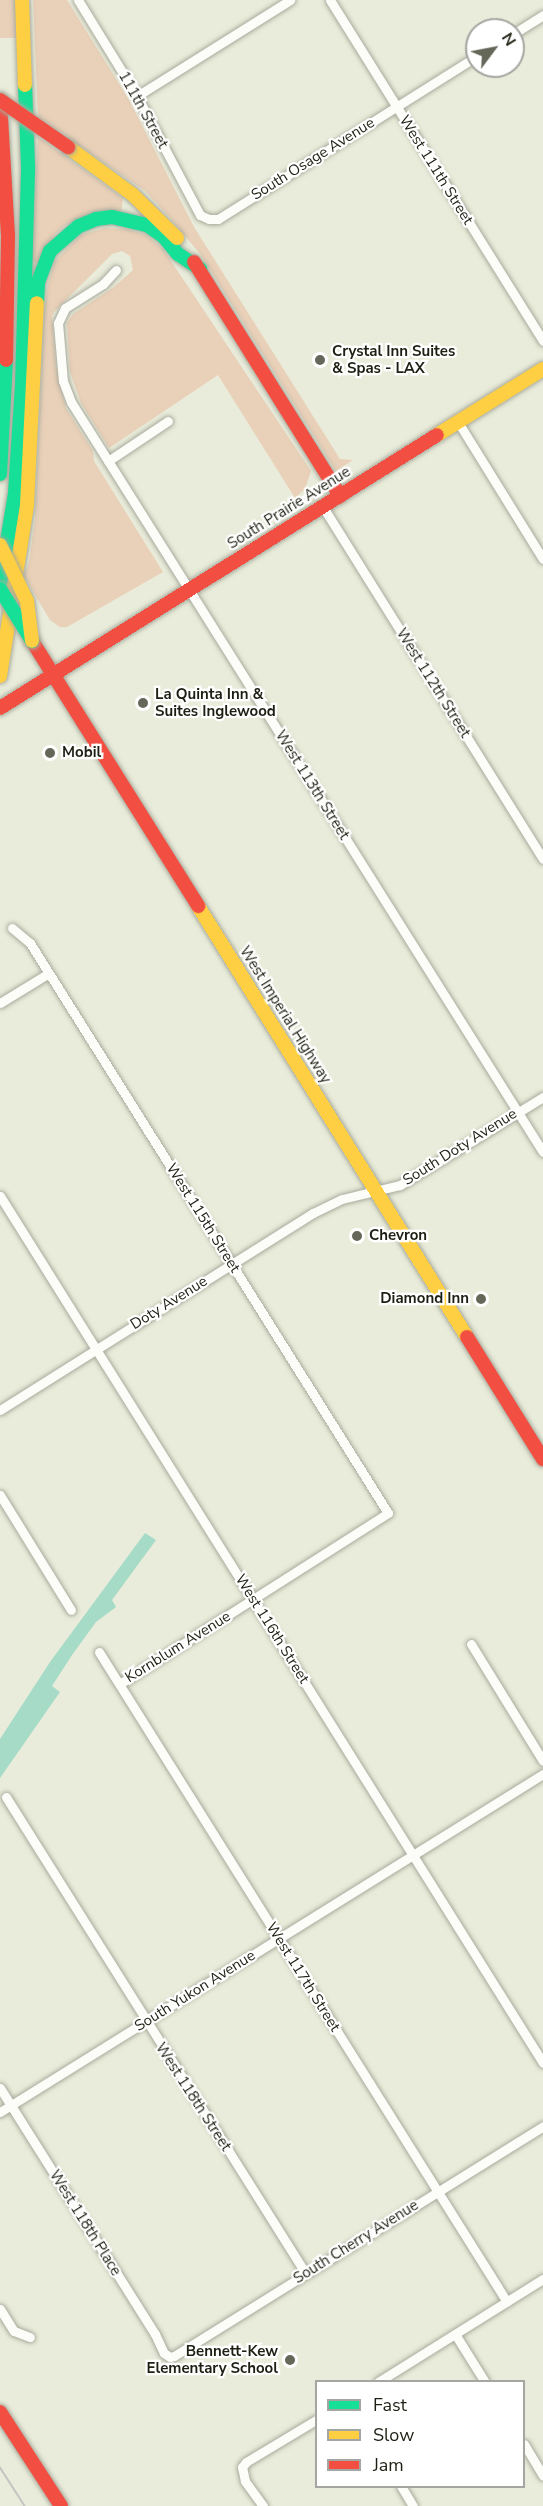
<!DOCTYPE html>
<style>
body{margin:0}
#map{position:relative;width:543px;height:2506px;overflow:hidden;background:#e9ecda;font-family:"Nunito Sans",sans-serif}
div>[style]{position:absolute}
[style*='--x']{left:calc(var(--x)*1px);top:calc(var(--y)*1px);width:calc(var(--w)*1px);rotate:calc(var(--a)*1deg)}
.green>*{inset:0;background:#e9d0b8;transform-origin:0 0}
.water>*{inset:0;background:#a6dbc7}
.roads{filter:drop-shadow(0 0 2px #a9ab9d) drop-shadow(0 0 2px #a9ab9d)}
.street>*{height:9px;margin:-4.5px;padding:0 4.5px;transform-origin:4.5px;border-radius:4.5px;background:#fcfcf9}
.fast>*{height:14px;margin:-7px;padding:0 7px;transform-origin:7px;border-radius:7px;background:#16e098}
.slow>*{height:14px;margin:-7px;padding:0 7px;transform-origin:7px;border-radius:7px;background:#ffcf43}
.jam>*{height:14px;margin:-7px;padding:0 7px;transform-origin:7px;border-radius:7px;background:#f24e42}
.tram>*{height:1.5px;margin:-0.75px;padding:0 0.75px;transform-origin:0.75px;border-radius:0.75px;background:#c4c5c0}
.bridges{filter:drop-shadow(0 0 2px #a9ab9d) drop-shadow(0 0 2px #a9ab9d)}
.fast-bridge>*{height:14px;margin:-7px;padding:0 7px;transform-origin:7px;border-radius:7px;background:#16e098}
.slow-bridge>*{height:14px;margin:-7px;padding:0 7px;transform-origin:7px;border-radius:7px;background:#ffcf43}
.jam-bridge>*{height:14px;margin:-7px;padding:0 7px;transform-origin:7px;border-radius:7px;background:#f24e42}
.dots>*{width:16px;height:16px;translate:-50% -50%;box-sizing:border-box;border:3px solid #fff;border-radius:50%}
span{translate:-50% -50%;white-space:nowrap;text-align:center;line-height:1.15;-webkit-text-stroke:4.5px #fff;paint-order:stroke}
.street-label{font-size:15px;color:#1e1f13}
.poi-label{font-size:15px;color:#1e1f13;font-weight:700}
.left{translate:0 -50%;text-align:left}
.right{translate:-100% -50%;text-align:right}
.legend{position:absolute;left:315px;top:2380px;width:210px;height:108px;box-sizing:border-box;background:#fff;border:2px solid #a5a5a1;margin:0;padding:8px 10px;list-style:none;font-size:18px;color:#1e1f13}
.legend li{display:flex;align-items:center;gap:12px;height:30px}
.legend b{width:30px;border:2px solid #a5a5a1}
.north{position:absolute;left:465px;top:18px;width:60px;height:60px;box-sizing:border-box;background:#fff;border:2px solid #a5a5a1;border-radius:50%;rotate:58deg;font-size:16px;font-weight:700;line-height:24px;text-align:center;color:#1e1f13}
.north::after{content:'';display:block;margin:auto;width:21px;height:27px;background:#656759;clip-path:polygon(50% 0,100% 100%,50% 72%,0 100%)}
</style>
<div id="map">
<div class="green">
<div style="left:0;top:0;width:16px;height:38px"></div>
<div style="clip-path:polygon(33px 0,67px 0,129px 100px,194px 227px,340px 459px,353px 460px,336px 471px,201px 255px,170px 218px,145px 191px,38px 117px)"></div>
<div style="clip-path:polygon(38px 137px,123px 198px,121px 212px,74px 220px,64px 226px,55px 234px,37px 263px,32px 261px)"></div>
<div style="clip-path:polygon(105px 228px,127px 229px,146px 235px,163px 249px,311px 471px,305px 489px,295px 498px,218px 375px,109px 448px,81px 403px,70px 372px,67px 323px,73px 314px,114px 287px,133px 270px,130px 256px,122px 251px,112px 254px,54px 312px,52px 316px,56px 365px,66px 408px,93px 451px,94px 461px,163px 572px,67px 627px,60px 627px,50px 620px,24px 576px,29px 562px,35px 519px,44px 313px,48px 284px,55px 261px,81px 235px)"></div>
</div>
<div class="water">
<div style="clip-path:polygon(145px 1533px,156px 1540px,112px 1600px,116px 1607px,96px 1622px,72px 1655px,52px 1686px,60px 1692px,0 1778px,0 1739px,50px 1662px)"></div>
</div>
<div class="roads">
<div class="street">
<div style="--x:78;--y:0;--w:113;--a:58.4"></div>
<div style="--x:137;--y:96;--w:135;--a:62.1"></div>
<div style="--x:200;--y:215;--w:10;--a:24"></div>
<div style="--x:209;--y:219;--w:9;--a:0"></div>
<div style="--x:218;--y:219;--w:306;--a:-32.2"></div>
<div style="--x:330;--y:0;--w:402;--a:58"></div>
<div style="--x:513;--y:34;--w:36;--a:-32"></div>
<div style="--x:137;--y:96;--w:181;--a:-32.1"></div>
<div style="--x:116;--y:270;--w:19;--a:133"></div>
<div style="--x:103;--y:284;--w:45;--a:147.7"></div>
<div style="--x:65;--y:308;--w:17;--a:115"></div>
<div style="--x:58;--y:323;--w:58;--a:85.1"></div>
<div style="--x:63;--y:381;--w:22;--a:69"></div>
<div style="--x:71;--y:402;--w:886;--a:57.82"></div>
<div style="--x:458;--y:422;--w:161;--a:58.2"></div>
<div style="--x:108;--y:461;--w:72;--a:-33.7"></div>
<div style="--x:323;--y:507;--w:415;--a:58"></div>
<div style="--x:12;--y:928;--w:23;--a:40"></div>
<div style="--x:30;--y:943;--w:673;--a:57.87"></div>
<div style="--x:388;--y:1513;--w:318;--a:147.5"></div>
<div style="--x:0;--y:1003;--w:57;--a:-31.5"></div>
<div style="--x:0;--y:1196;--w:1023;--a:57.94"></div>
<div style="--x:0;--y:1410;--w:370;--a:-32.2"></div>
<div style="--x:313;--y:1213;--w:32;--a:-26"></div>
<div style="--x:342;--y:1199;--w:60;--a:-13.6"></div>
<div style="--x:400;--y:1185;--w:168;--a:-31.6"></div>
<div style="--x:0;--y:1495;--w:135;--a:58.3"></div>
<div style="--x:471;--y:1644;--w:137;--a:58.4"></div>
<div style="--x:99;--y:1652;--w:767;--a:57.88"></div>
<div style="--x:6;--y:1797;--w:563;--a:57.83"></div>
<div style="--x:0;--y:2088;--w:291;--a:57.8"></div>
<div style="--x:155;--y:2334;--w:21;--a:65"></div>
<div style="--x:164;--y:2353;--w:7;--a:34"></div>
<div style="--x:170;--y:2357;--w:4;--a:-14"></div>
<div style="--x:174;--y:2356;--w:435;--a:-31.9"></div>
<div style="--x:0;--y:2112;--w:640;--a:-31.9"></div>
<div style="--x:0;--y:2309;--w:26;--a:58"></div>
<div style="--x:14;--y:2331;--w:17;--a:21"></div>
<div style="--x:455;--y:2334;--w:57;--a:58"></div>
<div style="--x:378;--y:2382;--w:195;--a:-32"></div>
<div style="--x:524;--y:2444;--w:37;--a:59"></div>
<div style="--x:401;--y:2486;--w:23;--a:59"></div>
<div style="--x:263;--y:2506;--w:31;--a:-126"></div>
<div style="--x:245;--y:2481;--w:14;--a:-102"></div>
<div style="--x:242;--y:2467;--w:6;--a:-51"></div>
<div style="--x:246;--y:2462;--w:82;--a:-31"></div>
</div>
<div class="fast">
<div style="--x:37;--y:303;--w:21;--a:-87"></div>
<div style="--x:38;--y:282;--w:33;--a:-69"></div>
<div style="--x:50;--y:251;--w:38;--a:-41"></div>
<div style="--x:79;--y:226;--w:18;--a:-22"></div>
<div style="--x:96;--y:219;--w:16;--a:-7"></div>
<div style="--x:112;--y:217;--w:36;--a:13"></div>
<div style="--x:147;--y:225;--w:21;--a:35"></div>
<div style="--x:164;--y:237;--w:22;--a:51"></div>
<div style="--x:178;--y:254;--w:27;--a:34"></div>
<div style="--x:0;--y:474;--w:114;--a:-87"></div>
<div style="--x:0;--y:584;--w:92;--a:-80.6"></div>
<div style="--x:15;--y:493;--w:107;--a:-86.3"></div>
<div style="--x:22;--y:386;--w:220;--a:-88.4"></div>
<div style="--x:28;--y:166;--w:81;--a:-92.1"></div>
</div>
<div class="slow">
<div style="--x:22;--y:0;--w:85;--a:88"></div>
<div style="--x:68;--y:147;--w:79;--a:36.3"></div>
<div style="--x:132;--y:194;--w:63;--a:44.4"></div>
<div style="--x:437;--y:435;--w:125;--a:-31.9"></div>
<div style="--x:0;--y:676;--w:173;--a:-81"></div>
<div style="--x:27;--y:505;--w:202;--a:-87.2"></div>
<div style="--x:198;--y:906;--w:508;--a:58.03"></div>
</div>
<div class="jam">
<div style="--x:0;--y:101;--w:135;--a:86.6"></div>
<div style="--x:8;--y:236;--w:124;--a:90.9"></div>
<div style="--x:194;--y:262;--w:276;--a:58"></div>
<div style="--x:32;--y:641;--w:313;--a:57.9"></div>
<div style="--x:0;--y:708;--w:515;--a:-31.99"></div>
<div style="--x:467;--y:1337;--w:144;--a:58.1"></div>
<div style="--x:0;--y:2412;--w:112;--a:57"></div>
</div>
</div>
<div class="tram">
<div style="--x:0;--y:2467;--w:46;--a:57.3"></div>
</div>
<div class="bridges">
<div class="fast-bridge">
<div style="--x:0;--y:589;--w:61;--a:58.4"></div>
</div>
<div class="slow-bridge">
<div style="--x:0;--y:545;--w:62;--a:64.3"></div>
<div style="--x:27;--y:601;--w:40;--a:82.9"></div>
</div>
<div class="jam-bridge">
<div style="--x:0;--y:100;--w:83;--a:34.7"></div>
</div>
</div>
<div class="dots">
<div style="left:320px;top:360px;background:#656759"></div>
<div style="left:143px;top:703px;background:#656759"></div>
<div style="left:50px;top:753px;background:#656759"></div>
<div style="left:357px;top:1236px;background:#656759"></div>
<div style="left:481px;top:1299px;background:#656759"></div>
<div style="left:290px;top:2360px;background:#656759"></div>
</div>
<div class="street-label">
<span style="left:143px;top:110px;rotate:61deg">111th Street</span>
<span style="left:313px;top:159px;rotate:-32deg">South Osage Avenue</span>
<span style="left:436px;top:170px;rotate:58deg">West 111th Street</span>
<span style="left:289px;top:508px;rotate:-32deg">South Prairie Avenue</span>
<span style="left:433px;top:683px;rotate:58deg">West 112th Street</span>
<span style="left:312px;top:785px;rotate:58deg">West 113th Street</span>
<span style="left:285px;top:1015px;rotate:58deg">West Imperial Highway</span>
<span style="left:460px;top:1147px;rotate:-32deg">South Doty Avenue</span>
<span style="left:203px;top:1218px;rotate:58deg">West 115th Street</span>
<span style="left:169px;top:1303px;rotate:-32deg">Doty Avenue</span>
<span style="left:272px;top:1629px;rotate:58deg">West 116th Street</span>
<span style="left:178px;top:1647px;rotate:-32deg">Kornblum Avenue</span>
<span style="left:303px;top:1977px;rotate:58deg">West 117th Street</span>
<span style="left:195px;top:1991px;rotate:-32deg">South Yukon Avenue</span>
<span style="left:193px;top:2097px;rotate:57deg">West 118th Street</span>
<span style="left:85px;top:2223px;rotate:58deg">West 118th Place</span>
<span style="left:356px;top:2242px;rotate:-32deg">South Cherry Avenue</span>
</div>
<div class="poi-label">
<span class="left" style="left:332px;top:360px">Crystal Inn Suites<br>&amp; Spas - LAX</span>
<span class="left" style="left:155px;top:703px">La Quinta Inn &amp;<br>Suites Inglewood</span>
<span class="left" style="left:62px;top:753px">Mobil</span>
<span class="left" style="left:369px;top:1236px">Chevron</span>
<span class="right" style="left:469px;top:1299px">Diamond Inn</span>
<span class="right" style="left:278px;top:2360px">Bennett-Kew<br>Elementary School</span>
</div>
<ul class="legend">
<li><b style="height:8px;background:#16e098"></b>Fast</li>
<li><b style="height:8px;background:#ffcf43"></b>Slow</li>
<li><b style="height:8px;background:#f24e42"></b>Jam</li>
</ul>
<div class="north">N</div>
</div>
